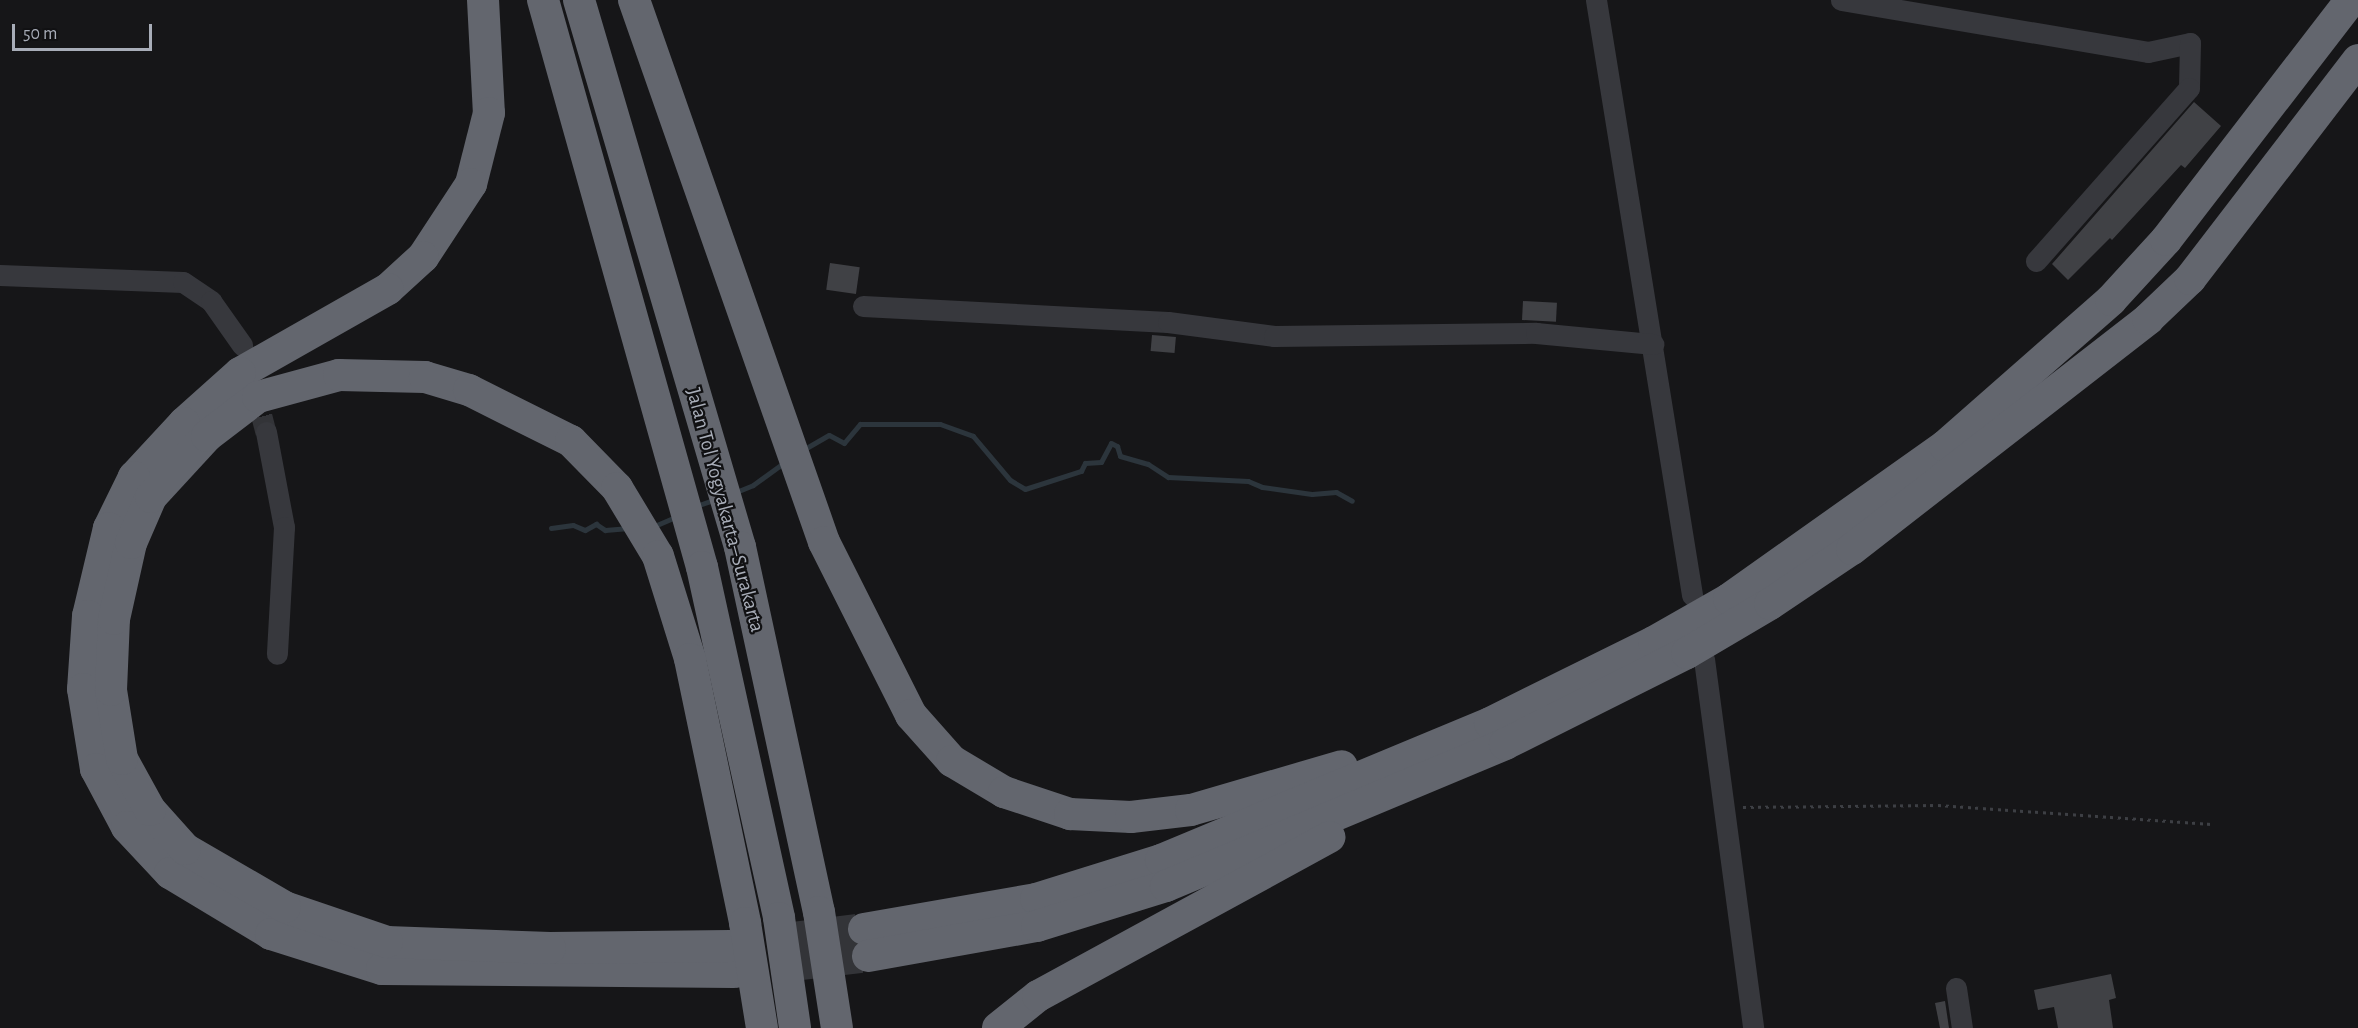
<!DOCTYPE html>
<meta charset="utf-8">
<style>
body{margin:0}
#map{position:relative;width:2358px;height:1028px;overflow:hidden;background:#161618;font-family:"Alegreya Sans",sans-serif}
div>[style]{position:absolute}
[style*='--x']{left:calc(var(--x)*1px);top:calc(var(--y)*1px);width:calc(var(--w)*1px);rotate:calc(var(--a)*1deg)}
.stream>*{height:5px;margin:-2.5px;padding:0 2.5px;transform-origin:2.5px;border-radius:2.5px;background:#2c353c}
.building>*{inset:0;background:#404145;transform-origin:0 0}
.minor-tunnel>*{height:21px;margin-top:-10.5px;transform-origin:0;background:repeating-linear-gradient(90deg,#333438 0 21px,transparent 0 31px)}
.highway-tunnel>*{height:32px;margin-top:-16px;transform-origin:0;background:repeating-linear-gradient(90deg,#333438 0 32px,transparent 0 48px)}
.path>*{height:3px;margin-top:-1.5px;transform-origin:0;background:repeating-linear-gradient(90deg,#3d3f44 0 3px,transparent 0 7.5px)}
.minor>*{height:21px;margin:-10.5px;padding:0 10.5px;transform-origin:10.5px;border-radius:10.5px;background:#37383d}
.highway>*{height:32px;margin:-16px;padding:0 16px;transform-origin:16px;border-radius:16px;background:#63666e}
span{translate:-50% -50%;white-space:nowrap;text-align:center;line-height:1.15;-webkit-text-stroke:4.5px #111113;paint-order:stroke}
.street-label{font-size:21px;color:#a8adb8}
.scale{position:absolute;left:12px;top:24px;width:140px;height:27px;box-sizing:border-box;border:3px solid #a8adb8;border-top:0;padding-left:8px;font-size:18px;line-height:21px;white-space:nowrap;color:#a8adb8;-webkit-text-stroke:4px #111113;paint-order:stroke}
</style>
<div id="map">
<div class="stream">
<div style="--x:801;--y:451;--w:32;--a:-30"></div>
<div style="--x:829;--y:435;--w:17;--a:28"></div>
<div style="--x:844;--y:443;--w:25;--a:-50"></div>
<div style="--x:860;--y:424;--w:80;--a:0"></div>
<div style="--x:940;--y:424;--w:35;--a:20"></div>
<div style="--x:973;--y:436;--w:57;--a:49.9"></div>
<div style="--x:1010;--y:480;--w:17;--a:31"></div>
<div style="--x:1025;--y:489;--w:59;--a:-17.8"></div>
<div style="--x:1081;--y:471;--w:9;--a:-63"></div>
<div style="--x:1085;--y:463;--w:16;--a:-4"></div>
<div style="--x:1101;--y:462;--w:21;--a:-62"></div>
<div style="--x:1111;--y:443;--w:7;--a:27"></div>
<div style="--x:1117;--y:446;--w:10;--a:73"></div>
<div style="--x:1120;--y:456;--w:29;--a:16"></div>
<div style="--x:1148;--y:464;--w:24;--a:33"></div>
<div style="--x:1168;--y:477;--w:80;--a:2.9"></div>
<div style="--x:1248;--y:481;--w:15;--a:23"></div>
<div style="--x:1262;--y:487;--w:50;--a:8"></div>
<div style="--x:1312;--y:494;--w:24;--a:-5"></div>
<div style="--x:1336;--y:492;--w:18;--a:29"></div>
<div style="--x:736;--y:492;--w:18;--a:-22"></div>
<div style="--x:753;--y:485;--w:41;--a:-36"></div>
<div style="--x:696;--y:506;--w:21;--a:-19"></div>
<div style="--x:652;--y:527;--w:28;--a:-23"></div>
<div style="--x:551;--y:528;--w:22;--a:-8"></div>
<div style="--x:573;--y:525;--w:13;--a:23"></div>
<div style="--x:585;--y:530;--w:13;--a:-29"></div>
<div style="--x:596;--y:524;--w:11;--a:34"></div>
<div style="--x:605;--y:530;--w:24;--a:-5"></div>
</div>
<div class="building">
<div style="clip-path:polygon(2194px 102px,2221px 126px,2185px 168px,2181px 165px,2112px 240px,2110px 238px,2068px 280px,2052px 264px)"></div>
<div style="left:830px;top:263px;width:30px;height:27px;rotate:8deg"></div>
<div style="left:1523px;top:301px;width:34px;height:19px;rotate:3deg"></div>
<div style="left:1152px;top:335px;width:24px;height:16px;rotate:5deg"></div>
<div style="clip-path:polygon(2111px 974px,2116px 998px,2109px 1000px,2113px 1028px,2058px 1028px,2054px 1007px,2038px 1010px,2034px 990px)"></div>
<div style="clip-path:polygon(1945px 1001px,1949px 1028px,1940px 1028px,1935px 1003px)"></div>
</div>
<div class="minor-tunnel">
<div style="--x:254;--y:386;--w:48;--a:75.4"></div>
</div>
<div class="highway-tunnel">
<div style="--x:730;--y:946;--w:135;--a:-7.2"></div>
<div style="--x:734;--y:972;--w:135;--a:-6.8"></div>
</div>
<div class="path">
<div style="--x:1743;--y:807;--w:195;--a:-0.6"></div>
<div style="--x:1938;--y:805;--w:274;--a:4"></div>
</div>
<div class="minor">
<div style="--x:1596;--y:0;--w:603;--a:80.83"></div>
<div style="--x:1841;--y:0;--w:311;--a:9.6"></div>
<div style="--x:2148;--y:52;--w:43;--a:-12.1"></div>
<div style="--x:2190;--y:43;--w:45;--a:91.3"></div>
<div style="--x:2189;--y:88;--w:231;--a:131.5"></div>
<div style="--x:0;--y:275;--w:183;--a:2.2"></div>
<div style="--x:183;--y:282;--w:34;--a:34"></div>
<div style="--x:211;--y:301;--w:54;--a:54.8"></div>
<div style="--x:863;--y:306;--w:305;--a:3"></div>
<div style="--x:1168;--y:322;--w:107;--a:7.5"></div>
<div style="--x:1274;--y:336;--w:262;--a:-0.7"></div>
<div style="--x:1536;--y:333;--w:118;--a:5.4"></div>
<div style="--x:266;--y:432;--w:97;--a:79.3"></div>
<div style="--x:284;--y:527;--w:127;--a:93.2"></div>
<div style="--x:1704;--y:659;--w:372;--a:82.4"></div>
<div style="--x:1956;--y:988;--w:40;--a:81.5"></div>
</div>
<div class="highway">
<div style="--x:483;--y:0;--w:113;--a:87"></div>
<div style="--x:489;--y:113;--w:73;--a:104.2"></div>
<div style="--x:471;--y:184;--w:87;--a:123.3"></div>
<div style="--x:423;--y:257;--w:47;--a:137.6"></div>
<div style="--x:388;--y:289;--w:170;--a:150.4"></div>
<div style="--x:240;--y:373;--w:75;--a:138.2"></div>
<div style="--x:184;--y:423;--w:74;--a:132.8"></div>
<div style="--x:134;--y:477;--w:57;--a:116.1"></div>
<div style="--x:109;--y:528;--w:90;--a:103.4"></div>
<div style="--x:88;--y:616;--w:73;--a:93.9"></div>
<div style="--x:83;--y:689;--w:81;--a:80.8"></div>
<div style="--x:96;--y:769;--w:66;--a:61.9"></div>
<div style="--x:127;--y:827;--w:63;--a:46.9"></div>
<div style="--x:170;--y:873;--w:118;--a:31.1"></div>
<div style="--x:271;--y:934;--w:116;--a:17.5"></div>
<div style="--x:382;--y:969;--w:352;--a:0.5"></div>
<div style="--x:543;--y:0;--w:589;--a:74.34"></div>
<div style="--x:702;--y:567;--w:359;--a:77.6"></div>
<div style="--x:779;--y:918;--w:111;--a:81.7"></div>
<div style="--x:579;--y:0;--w:570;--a:73.6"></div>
<div style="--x:740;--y:547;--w:373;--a:77.8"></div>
<div style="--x:819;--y:912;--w:117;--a:81.2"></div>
<div style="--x:634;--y:0;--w:574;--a:70.68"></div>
<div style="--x:824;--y:542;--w:194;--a:63.3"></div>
<div style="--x:911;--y:715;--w:62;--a:48.3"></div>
<div style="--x:952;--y:761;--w:61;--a:30.8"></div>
<div style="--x:1004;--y:792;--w:70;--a:18.4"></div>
<div style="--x:1070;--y:814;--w:61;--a:2.8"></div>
<div style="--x:1131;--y:817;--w:60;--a:-6.7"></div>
<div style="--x:1191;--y:810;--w:157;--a:-16.2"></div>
<div style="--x:864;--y:929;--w:175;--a:-9.9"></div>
<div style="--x:1036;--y:899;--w:131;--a:-17.3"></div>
<div style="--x:1161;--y:860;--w:356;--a:-22.6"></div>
<div style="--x:1490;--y:723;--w:183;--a:-26.3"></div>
<div style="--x:1654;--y:642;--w:86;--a:-29.8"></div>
<div style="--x:1729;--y:599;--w:265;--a:-35.3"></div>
<div style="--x:1945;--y:446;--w:221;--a:-41.3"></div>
<div style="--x:2111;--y:300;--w:81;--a:-47.5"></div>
<div style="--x:2166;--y:240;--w:303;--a:-52.4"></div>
<div style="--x:730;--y:946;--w:180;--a:179.4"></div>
<div style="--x:550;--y:948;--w:163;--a:-177.9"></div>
<div style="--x:387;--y:942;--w:108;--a:-161.1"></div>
<div style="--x:285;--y:907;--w:116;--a:-149.9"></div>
<div style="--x:185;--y:849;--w:52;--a:-131.9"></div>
<div style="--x:150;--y:810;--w:58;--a:-118.8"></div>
<div style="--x:122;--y:759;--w:70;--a:-99.1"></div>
<div style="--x:111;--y:690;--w:71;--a:-87.6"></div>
<div style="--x:114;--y:619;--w:78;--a:-77.4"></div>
<div style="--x:131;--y:543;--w:50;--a:-66.5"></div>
<div style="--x:151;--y:497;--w:83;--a:-47.4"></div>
<div style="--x:207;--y:436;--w:64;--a:-37.4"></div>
<div style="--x:258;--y:397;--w:84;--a:-15.2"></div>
<div style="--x:339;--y:375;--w:86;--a:1.3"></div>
<div style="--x:425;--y:377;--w:46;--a:16.5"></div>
<div style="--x:469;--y:390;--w:114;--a:26.6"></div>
<div style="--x:571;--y:441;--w:66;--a:45.6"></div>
<div style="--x:617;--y:488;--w:79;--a:58.9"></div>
<div style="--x:658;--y:556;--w:108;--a:72.7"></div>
<div style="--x:690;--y:659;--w:270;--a:78.2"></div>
<div style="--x:745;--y:923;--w:106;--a:80.8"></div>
<div style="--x:868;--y:956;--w:172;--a:-10.1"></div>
<div style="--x:1037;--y:926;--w:135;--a:-17.2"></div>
<div style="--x:1166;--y:886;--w:368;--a:-22.7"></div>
<div style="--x:1505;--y:744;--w:203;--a:-26.6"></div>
<div style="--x:1687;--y:653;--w:96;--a:-30.6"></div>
<div style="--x:1770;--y:604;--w:99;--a:-33.9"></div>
<div style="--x:1852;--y:549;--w:375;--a:-37.8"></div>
<div style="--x:2148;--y:319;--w:58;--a:-43.6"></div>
<div style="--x:2190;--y:279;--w:276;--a:-52.5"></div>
<div style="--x:998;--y:1028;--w:51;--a:-38.7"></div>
<div style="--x:1038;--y:996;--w:332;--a:-28.6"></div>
</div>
<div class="street-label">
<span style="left:725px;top:510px;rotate:75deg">Jalan Tol Yogyakarta–Surakarta</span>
</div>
<div class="scale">50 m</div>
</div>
